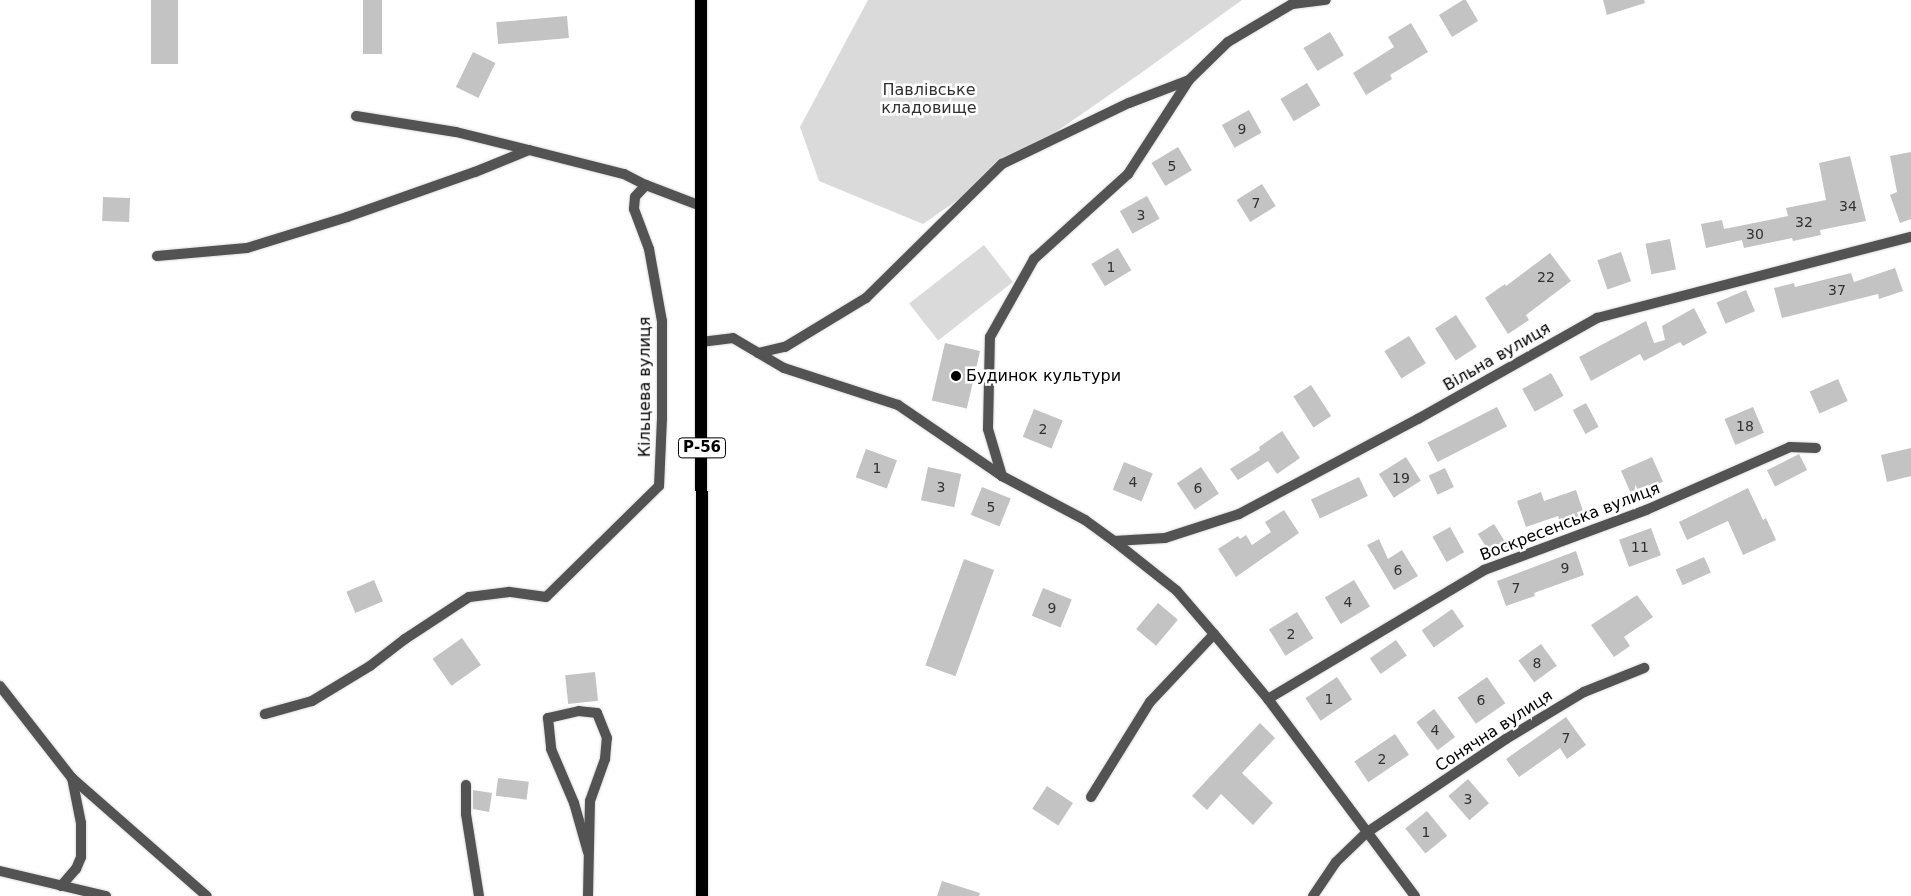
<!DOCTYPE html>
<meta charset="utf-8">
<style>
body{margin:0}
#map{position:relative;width:1911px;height:896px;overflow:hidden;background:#fff;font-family:"DejaVu Sans",sans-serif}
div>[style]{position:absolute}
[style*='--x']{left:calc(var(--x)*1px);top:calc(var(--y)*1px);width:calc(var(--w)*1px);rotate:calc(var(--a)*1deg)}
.green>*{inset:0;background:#dadada;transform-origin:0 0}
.building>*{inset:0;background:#c3c3c3;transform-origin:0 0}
.roads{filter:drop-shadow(0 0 1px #dbdbdb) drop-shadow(0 0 1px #dbdbdb)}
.lane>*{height:10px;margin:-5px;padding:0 5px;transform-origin:5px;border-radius:5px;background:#535353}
.street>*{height:10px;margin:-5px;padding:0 5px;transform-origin:5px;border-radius:5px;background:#535353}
.primary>*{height:12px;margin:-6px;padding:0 6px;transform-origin:6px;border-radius:6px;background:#000}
.dots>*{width:14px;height:14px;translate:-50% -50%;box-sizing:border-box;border:2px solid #fff;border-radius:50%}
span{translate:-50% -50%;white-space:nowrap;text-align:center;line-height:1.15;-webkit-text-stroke:5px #fff;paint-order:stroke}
.number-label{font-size:14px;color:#313131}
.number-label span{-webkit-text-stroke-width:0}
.shield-label span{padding:1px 4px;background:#fff;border:1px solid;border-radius:4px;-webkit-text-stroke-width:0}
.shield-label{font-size:15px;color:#000;font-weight:700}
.park-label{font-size:16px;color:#313131}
.street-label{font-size:16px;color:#000}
.poi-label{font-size:16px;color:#000}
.left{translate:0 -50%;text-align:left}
</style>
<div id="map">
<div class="green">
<div style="clip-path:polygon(868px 0,1242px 0,1141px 73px,923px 224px,819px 181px,800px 127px)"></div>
<div style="left:984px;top:245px;width:47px;height:95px;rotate:52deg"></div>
</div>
<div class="building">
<div style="left:151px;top:0;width:27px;height:64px"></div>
<div style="left:363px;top:0;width:19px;height:54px"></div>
<div style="clip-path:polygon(1463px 0,1466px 0,1478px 21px,1452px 37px,1439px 15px)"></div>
<div style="clip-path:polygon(1603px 0,1644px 0,1645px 3px,1607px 15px)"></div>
<div style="left:567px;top:16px;width:22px;height:71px;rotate:85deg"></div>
<div style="clip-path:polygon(1411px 23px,1428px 52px,1390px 75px,1392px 79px,1366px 95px,1353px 73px,1394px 47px,1388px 37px)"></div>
<div style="left:1330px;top:32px;width:27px;height:31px;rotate:59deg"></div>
<div style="left:473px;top:52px;width:25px;height:39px;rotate:26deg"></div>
<div style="left:1307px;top:83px;width:26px;height:31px;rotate:59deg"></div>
<div style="left:1249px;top:110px;width:26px;height:31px;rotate:61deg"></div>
<div style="left:1178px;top:147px;width:27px;height:31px;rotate:59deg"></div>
<div style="clip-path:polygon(1911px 152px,1911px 219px,1900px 223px,1890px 195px,1897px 192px,1890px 156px)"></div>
<div style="clip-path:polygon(1850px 156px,1866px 221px,1820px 230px,1821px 235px,1793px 241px,1792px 238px,1744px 248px,1742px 240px,1706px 248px,1701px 224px,1722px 220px,1724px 229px,1788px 216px,1786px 208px,1826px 200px,1819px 163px)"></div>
<div style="left:1262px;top:184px;width:26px;height:30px;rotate:58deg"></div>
<div style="left:1147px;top:196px;width:26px;height:31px;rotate:61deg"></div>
<div style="left:103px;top:197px;width:27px;height:24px;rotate:2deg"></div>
<div style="left:1670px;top:239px;width:31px;height:25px;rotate:79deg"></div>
<div style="left:1118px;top:248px;width:26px;height:31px;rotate:59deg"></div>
<div style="left:1621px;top:252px;width:31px;height:25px;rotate:71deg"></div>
<div style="clip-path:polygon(1550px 253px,1571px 281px,1526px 315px,1529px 320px,1508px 334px,1485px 298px,1505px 284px,1506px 286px)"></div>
<div style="clip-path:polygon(1895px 268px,1903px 291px,1879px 299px,1878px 294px,1782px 318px,1774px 288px,1794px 283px,1795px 287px,1851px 273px,1854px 282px)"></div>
<div style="left:1746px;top:290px;width:23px;height:32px;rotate:67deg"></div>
<div style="clip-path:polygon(1694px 308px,1707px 333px,1683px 346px,1680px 342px,1644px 361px,1640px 354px,1591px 381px,1579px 357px,1646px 321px,1654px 343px,1665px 340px,1662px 326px)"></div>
<div style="left:1456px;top:315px;width:38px;height:25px;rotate:57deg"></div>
<div style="left:1409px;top:336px;width:32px;height:29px;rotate:58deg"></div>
<div style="left:945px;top:343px;width:36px;height:59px;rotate:13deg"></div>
<div style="left:1551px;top:373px;width:26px;height:33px;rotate:61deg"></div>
<div style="left:1838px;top:379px;width:24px;height:31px;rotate:66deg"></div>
<div style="left:1311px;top:385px;width:37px;height:21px;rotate:57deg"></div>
<div style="left:1586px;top:403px;width:27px;height:15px;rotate:62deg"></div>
<div style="left:1497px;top:407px;width:22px;height:78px;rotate:63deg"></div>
<div style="left:1753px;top:407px;width:28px;height:31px;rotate:67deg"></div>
<div style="left:1034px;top:409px;width:31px;height:30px;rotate:22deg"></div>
<div style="clip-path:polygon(1282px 431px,1300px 458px,1277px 474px,1268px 461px,1238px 480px,1230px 469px,1260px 450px,1259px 447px)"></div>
<div style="clip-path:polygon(1911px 448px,1911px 476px,1887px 482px,1881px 455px)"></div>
<div style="left:866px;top:449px;width:33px;height:30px;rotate:20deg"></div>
<div style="left:1799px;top:454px;width:18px;height:36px;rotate:63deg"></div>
<div style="left:1406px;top:457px;width:28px;height:32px;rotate:58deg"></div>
<div style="left:1652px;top:457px;width:27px;height:34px;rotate:66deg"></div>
<div style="left:1124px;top:462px;width:31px;height:30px;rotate:22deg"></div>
<div style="left:928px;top:467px;width:34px;height:34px;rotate:12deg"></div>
<div style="left:1201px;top:467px;width:32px;height:29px;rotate:56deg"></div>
<div style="left:1445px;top:468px;width:21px;height:18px;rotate:65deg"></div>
<div style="left:1359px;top:477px;width:21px;height:53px;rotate:65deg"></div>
<div style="left:982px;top:487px;width:31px;height:30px;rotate:22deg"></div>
<div style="clip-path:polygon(1748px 488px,1763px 520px,1766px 518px,1776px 540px,1743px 555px,1728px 521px,1687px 540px,1679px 522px)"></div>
<div style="clip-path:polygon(1576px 490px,1585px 517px,1561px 526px,1558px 516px,1526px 527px,1517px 501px,1541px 492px,1544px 501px)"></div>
<div style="clip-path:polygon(1284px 510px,1299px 533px,1236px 577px,1218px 549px,1238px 536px,1240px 539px,1246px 535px,1252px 545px,1271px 532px,1265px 522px)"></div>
<div style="left:1494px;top:524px;width:28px;height:19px;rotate:58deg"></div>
<div style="left:1450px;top:527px;width:29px;height:20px;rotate:61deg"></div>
<div style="left:1651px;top:528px;width:29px;height:34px;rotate:70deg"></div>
<div style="clip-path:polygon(1379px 539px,1388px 559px,1402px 550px,1418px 576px,1394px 590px,1367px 545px)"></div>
<div style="clip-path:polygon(1576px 551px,1584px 575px,1534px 593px,1535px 596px,1506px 606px,1497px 581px)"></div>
<div style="left:1704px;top:557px;width:17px;height:31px;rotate:66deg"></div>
<div style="left:964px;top:559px;width:32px;height:113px;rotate:20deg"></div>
<div style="left:374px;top:580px;width:23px;height:30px;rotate:67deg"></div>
<div style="left:1354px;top:580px;width:31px;height:34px;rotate:59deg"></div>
<div style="left:1043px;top:588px;width:31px;height:30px;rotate:22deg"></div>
<div style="clip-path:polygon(1637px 595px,1653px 617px,1624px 637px,1630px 646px,1614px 657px,1591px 625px)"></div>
<div style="left:1158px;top:603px;width:26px;height:34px;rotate:40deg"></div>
<div style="left:1452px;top:609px;width:21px;height:37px;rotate:55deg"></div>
<div style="left:1297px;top:612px;width:31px;height:33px;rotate:58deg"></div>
<div style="left:462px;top:638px;width:33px;height:36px;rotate:55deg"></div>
<div style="left:1396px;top:640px;width:19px;height:32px;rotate:55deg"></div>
<div style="left:1541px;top:644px;width:27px;height:28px;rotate:54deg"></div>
<div style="left:595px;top:672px;width:29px;height:30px;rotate:84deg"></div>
<div style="left:1337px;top:677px;width:27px;height:38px;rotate:56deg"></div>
<div style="left:1487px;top:677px;width:32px;height:36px;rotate:55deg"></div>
<div style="left:1434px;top:709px;width:35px;height:22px;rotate:53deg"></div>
<div style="clip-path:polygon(1566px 717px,1586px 745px,1567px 759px,1560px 748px,1519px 777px,1506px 759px)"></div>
<div style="clip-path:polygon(1260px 723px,1275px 738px,1242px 773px,1273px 803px,1253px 825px,1221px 794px,1207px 810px,1192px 796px)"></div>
<div style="left:1395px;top:734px;width:25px;height:49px;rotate:56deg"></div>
<div style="left:498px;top:778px;width:31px;height:18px;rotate:7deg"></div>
<div style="left:1468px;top:779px;width:32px;height:26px;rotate:49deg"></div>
<div style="left:1047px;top:786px;width:31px;height:27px;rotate:33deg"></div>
<div style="clip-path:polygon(473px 790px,492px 793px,489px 812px,473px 809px)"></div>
<div style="left:1427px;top:811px;width:32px;height:28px;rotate:51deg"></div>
<div style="clip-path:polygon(942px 881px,980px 893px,979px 896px,937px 896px)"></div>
</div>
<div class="roads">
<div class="lane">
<div style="--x:356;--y:116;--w:101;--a:9.1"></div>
<div style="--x:456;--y:132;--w:75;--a:13.9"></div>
<div style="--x:0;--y:686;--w:117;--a:52"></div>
<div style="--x:72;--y:778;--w:179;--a:41.2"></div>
<div style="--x:466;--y:785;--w:29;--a:90"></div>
<div style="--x:466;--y:814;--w:83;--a:81"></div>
<div style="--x:61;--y:886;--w:23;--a:-49"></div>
<div style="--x:76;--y:869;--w:13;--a:-67"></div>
<div style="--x:81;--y:857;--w:34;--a:-90"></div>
<div style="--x:81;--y:823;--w:46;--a:-101.3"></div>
<div style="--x:588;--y:896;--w:95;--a:-88.8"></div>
<div style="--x:590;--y:801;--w:45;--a:-70.3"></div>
<div style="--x:605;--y:759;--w:21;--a:-85"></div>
<div style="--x:607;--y:738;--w:27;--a:-112"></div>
<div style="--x:597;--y:713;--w:18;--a:-174"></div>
<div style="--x:579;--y:711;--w:32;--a:167"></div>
<div style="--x:548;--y:718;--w:31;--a:84"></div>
<div style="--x:551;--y:749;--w:59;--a:66.9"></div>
<div style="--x:574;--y:803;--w:51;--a:74.1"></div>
</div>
<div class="street">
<div style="--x:646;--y:185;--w:59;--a:20.9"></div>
<div style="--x:157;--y:256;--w:90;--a:-5.1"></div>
<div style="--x:247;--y:248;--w:105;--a:-17.2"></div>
<div style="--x:347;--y:217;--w:136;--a:-19.4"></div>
<div style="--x:475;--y:172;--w:58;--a:-22.2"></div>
<div style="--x:529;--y:150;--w:98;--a:14.2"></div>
<div style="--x:624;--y:174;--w:25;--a:27"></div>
<div style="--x:646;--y:185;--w:16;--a:133"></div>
<div style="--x:635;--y:197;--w:12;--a:95"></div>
<div style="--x:634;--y:209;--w:43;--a:69.4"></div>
<div style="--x:649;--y:249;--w:73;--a:79.8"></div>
<div style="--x:662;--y:321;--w:97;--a:90"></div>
<div style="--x:662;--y:418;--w:68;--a:92.5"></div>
<div style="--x:659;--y:486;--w:158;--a:135.5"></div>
<div style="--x:546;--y:597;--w:37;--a:-172"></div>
<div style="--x:509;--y:592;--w:40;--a:172.9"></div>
<div style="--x:469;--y:597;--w:77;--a:146.7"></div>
<div style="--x:405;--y:639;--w:44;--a:142.4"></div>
<div style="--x:370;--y:666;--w:68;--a:148.9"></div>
<div style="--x:312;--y:701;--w:49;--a:164.5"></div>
<div style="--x:701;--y:342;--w:32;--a:-7"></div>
<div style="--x:733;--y:338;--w:59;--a:30.5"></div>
<div style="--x:784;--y:368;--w:120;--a:18"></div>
<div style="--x:898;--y:405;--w:126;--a:34.3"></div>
<div style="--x:1002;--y:476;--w:94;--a:27.9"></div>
<div style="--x:1085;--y:520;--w:36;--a:36"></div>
<div style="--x:1114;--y:541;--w:80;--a:38.4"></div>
<div style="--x:1177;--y:591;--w:57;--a:49.3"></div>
<div style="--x:1214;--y:634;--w:85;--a:50.3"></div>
<div style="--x:1268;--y:699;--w:246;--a:53.3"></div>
<div style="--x:758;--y:353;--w:28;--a:-13"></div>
<div style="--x:785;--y:347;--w:95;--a:-31.2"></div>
<div style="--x:866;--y:298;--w:191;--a:-44.6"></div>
<div style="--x:1002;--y:164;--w:141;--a:-25.7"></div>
<div style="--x:1129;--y:103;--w:64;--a:-21"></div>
<div style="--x:1002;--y:476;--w:49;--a:-106.6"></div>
<div style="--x:988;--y:429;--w:92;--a:-88.8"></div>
<div style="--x:990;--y:337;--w:90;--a:-60.6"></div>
<div style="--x:1034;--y:259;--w:127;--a:-42.1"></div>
<div style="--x:1128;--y:174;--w:112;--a:-57"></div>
<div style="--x:1189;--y:80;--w:54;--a:-44.3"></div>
<div style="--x:1228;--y:42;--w:74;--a:-30.7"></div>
<div style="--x:1292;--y:4;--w:34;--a:-7"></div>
<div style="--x:1114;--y:541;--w:51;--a:-3.4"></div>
<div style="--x:1165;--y:538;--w:78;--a:-18"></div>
<div style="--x:1239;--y:514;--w:203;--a:-28"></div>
<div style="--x:1418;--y:419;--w:206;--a:-29.4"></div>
<div style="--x:1597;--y:318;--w:324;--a:-14.5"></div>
<div style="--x:1268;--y:699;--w:252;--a:-30.8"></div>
<div style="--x:1484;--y:570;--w:173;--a:-20.3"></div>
<div style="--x:1646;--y:510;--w:157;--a:-23.6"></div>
<div style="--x:1790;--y:447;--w:26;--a:2"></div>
<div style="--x:1091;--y:797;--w:112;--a:-58.2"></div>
<div style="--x:1150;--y:702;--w:93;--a:-46.7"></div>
<div style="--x:0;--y:871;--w:109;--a:13.3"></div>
<div style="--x:1313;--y:896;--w:41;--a:-55.9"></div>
<div style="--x:1336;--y:862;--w:42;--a:-44"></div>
<div style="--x:1366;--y:833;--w:169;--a:-33.9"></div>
<div style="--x:1506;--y:739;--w:91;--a:-31.1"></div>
<div style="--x:1584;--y:692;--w:65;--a:-21.8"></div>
</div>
<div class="primary">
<div style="--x:701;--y:0;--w:896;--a:89.94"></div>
</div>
</div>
<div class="dots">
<div style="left:956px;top:376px;background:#000"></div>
</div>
<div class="number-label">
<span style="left:1242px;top:129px">9</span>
<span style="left:1172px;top:166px">5</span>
<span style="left:1256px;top:203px">7</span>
<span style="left:1848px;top:206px">34</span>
<span style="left:1141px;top:215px">3</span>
<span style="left:1804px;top:222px">32</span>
<span style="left:1755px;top:234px">30</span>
<span style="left:1111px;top:267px">1</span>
<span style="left:1546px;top:277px">22</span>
<span style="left:1837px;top:290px">37</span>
<span style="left:1745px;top:426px">18</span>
<span style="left:1043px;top:429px">2</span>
<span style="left:877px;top:468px">1</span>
<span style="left:1401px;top:478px">19</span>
<span style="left:1133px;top:482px">4</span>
<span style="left:941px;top:487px">3</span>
<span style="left:1198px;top:488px">6</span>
<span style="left:991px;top:507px">5</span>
<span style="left:1640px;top:547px">11</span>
<span style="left:1565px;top:568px">9</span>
<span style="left:1398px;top:570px">6</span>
<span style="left:1516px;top:588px">7</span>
<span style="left:1348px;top:602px">4</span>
<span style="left:1052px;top:608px">9</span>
<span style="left:1291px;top:634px">2</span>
<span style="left:1537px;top:663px">8</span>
<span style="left:1329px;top:699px">1</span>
<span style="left:1481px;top:700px">6</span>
<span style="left:1435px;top:730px">4</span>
<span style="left:1566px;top:738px">7</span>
<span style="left:1382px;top:759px">2</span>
<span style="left:1468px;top:799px">3</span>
<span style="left:1426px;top:832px">1</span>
</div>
<div class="shield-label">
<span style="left:702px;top:448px">Р-56</span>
</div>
<div class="park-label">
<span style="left:929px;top:99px">Павлівське<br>кладовище</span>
</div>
<div class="street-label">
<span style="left:1497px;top:357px;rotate:-30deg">Вільна вулиця</span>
<span style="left:645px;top:387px;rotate:-90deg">Кільцева вулиця</span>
<span style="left:1570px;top:522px;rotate:-21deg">Воскресенська вулиця</span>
<span style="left:1494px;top:731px;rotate:-33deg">Сонячна вулиця</span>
</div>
<div class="poi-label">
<span class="left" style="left:966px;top:376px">Будинок культури</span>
</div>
</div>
